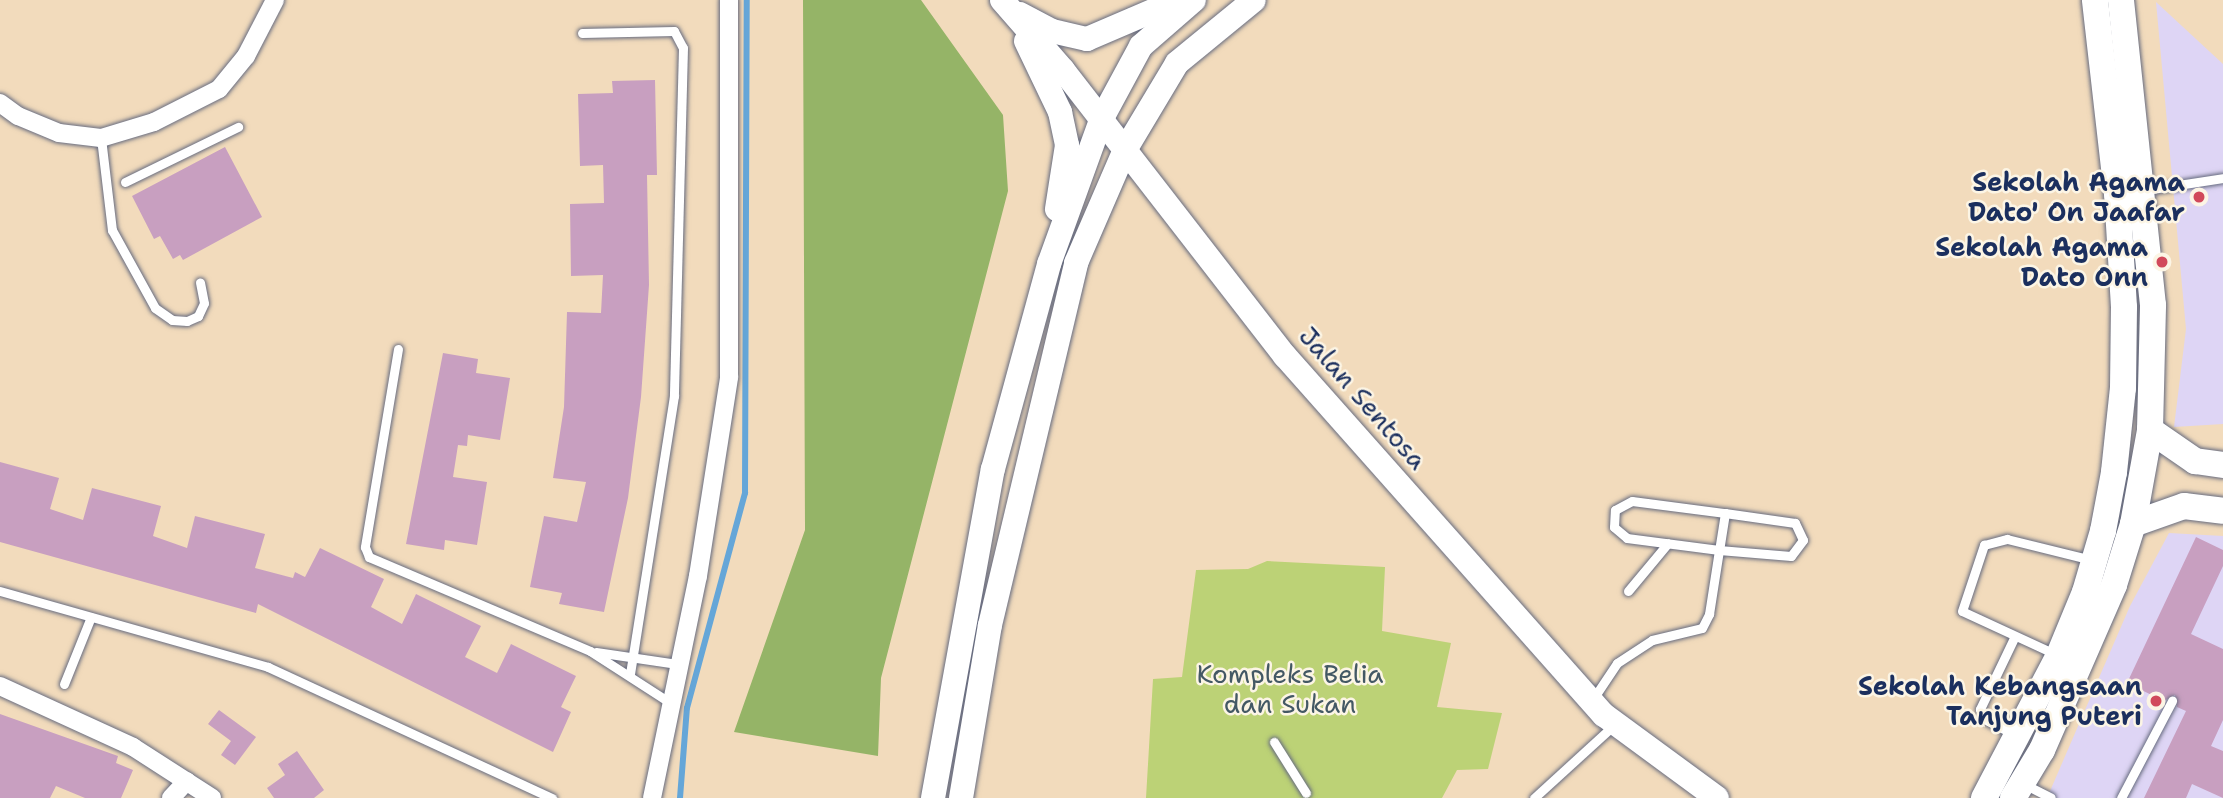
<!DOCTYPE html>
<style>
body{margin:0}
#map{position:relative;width:2223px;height:798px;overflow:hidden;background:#f2dbbc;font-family:"Shantell Sans",sans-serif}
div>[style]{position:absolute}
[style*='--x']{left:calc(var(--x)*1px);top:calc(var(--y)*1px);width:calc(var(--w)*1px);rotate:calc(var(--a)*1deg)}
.built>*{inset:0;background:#ded5f5}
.green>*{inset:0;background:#bcd276}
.forest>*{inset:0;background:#95b467}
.stream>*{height:6px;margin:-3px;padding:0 3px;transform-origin:3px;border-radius:3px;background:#65a6d8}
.building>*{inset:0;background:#c89fc0}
.roads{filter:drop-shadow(0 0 2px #666b7f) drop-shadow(0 0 2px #666b7f)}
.lane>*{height:9px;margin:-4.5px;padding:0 4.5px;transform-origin:4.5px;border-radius:4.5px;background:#fff}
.street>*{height:18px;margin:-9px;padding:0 9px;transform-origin:9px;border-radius:9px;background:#fff}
.secondary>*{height:24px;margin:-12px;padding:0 12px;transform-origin:12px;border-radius:12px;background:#fff}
.primary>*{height:26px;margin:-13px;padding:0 13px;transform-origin:13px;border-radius:13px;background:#fff}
.dots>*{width:19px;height:19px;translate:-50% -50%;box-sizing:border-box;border:4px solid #fcf5e5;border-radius:50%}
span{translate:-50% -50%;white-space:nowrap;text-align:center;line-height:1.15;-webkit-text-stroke:5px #fcf5e5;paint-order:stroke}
.poi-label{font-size:26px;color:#1b2f5e;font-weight:700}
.right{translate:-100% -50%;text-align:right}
.street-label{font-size:26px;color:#1b2f5e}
.park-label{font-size:26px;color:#435864}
</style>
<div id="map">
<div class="built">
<div style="clip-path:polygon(2156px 2px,2223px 64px,2223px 424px,2174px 427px,2186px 329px)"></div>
<div style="clip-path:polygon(2169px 533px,2223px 536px,2223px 798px,2047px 798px,2130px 606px)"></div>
</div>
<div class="green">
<div style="clip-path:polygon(1267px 561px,1385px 567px,1382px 631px,1451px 643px,1437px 707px,1502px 713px,1488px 769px,1457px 770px,1442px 798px,1146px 798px,1153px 679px,1182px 677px,1196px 570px,1248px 569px)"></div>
</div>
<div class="forest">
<div style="clip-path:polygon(803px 0,921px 0,1003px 115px,1008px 191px,881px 678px,878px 756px,734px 732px,805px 530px)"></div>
</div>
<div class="stream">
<div style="--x:680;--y:798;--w:90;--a:-85.6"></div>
<div style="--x:687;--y:708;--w:223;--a:-74.9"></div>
<div style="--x:745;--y:493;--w:493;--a:-89.8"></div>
</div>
<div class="building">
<div style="clip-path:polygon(655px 80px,657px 175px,647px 175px,649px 285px,641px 397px,628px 498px,604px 612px,559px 604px,562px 593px,530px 587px,544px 516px,577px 522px,586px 482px,553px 478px,564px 407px,567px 312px,601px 313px,603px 275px,571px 276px,570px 204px,604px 203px,603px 165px,580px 166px,578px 94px,613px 93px,612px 81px)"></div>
<div style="clip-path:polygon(225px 147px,262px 217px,183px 260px,180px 255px,173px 259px,160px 236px,154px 239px,132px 196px)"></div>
<div style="clip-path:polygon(443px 353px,478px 359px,476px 373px,510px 378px,500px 440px,468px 435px,467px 446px,458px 445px,453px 477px,487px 482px,477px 545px,445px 540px,444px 550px,406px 544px)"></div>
<div style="clip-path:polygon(0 462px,59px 478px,50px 509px,83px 520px,92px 488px,161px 506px,153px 536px,187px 548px,195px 516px,265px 534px,255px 568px,293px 578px,295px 572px,305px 577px,320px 548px,384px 579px,371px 607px,402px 624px,416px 594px,481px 626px,465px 657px,497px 673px,511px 644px,576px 676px,561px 707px,571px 712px,553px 752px,258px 604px,256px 613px,0 542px)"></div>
<div style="clip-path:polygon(2196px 537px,2223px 550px,2223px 566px,2191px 634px,2223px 649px,2223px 720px,2211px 746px,2223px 751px,2223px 798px,2192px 784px,2186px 798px,2144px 798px,2186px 711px,2177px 707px,2175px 695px,2164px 701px,2127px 683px)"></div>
<div style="clip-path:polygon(219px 710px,256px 737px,235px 765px,221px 755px,231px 741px,208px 724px)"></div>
<div style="clip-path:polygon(0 714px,118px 756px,116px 763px,133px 770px,121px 798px,85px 798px,56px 786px,50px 798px,0 798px)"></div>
<div style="clip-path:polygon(297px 751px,324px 790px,314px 798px,274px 798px,267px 788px,285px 775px,278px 764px)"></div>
</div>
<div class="roads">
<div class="lane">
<div style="--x:582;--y:33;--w:92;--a:-1.2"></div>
<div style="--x:674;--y:31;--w:19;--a:62"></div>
<div style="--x:683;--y:48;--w:348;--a:91.5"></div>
<div style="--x:674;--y:396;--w:281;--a:99"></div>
<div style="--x:101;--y:138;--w:93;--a:83.2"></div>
<div style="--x:112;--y:230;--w:89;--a:61.1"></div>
<div style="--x:155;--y:308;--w:21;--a:35"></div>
<div style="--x:172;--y:320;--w:15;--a:4"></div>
<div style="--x:187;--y:321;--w:12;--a:-24"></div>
<div style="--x:198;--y:316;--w:14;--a:-65"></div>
<div style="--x:204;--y:303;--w:21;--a:-101"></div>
<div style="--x:125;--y:182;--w:126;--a:-26"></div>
<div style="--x:2145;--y:190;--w:79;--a:-8.7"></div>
<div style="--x:398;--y:349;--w:201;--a:99.5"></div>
<div style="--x:365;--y:547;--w:11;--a:68"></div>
<div style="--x:369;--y:557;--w:240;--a:23"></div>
<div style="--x:590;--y:651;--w:94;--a:32.8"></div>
<div style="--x:0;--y:591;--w:279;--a:15.8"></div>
<div style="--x:268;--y:667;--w:313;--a:24.8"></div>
<div style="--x:1628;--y:591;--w:62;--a:-50.2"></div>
<div style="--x:2014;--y:638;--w:79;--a:115.6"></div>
<div style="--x:1980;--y:709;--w:14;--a:56"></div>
<div style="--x:1988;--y:721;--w:29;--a:27"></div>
<div style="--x:596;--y:652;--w:82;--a:8.4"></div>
<div style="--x:2055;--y:654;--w:102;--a:-155.2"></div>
<div style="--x:1962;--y:611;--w:70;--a:-71.6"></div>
<div style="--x:1984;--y:545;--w:24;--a:-15"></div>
<div style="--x:2007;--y:539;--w:88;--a:13.9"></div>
<div style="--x:64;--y:684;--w:72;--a:-68.1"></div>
<div style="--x:1593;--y:699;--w:43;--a:-56.3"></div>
<div style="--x:1617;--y:663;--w:42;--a:-33.3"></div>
<div style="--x:1652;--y:640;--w:51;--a:-13.5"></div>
<div style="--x:1702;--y:628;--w:16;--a:-63"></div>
<div style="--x:1709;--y:614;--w:65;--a:-81.1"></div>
<div style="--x:1719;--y:550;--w:72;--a:4.8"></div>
<div style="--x:1791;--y:556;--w:20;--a:-53"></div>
<div style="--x:1803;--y:540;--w:19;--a:-115"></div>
<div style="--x:1795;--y:523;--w:71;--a:-171.9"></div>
<div style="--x:1725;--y:513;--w:37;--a:99"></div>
<div style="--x:1719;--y:550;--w:93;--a:-172.6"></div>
<div style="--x:1627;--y:538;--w:17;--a:-140"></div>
<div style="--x:1614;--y:527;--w:17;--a:-87"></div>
<div style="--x:1615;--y:510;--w:19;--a:-28"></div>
<div style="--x:1632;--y:501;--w:94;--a:7.4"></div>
<div style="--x:1274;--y:742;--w:60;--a:57.9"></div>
<div style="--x:2024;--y:784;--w:30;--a:27"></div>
<div style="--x:1534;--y:798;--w:108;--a:-42.4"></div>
<div style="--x:2121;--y:798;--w:110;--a:-62.3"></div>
</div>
<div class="street">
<div style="--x:0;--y:103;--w:22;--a:36"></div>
<div style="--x:18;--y:116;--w:44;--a:22.5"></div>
<div style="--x:59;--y:133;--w:42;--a:6.8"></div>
<div style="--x:101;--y:138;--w:55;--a:-16.8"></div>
<div style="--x:154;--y:122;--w:73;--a:-26.9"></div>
<div style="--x:219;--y:89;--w:43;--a:-50.7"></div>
<div style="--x:246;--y:56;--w:63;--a:-62.6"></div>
<div style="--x:0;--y:686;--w:146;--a:24.6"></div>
<div style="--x:133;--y:747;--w:94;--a:32.8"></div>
<div style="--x:171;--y:798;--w:23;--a:-47"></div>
<div style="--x:652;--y:798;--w:227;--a:-78.3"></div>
<div style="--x:698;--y:576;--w:201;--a:-81.1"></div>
<div style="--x:729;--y:377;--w:377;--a:-90"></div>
</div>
<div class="secondary">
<div style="--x:1002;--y:0;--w:93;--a:48.9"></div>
<div style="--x:1063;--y:70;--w:362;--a:52.2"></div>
<div style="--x:1285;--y:356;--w:480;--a:48.4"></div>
<div style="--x:1604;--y:715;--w:140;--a:36.3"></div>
<div style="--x:1020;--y:14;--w:36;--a:28"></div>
<div style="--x:1052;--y:31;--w:36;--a:13"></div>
<div style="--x:1087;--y:39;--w:99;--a:-23.2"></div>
<div style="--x:1026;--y:41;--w:79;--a:64.4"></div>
<div style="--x:1060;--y:112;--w:34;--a:78"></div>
<div style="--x:1067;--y:145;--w:65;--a:98.9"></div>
<div style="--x:933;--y:798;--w:334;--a:-79.7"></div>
<div style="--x:993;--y:469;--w:213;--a:-74.7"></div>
<div style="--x:1049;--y:264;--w:153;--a:-70.1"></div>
<div style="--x:1101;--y:120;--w:84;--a:-61.6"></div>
<div style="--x:1141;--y:46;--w:70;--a:-41"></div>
<div style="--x:961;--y:798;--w:175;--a:-80.5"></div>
<div style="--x:990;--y:625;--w:372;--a:-76.6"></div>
<div style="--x:1076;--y:263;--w:123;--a:-66.6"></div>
<div style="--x:1125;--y:150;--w:101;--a:-59.1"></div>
<div style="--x:1177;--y:63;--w:99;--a:-39.3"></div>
</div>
<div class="primary">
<div style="--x:2150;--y:430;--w:55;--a:34.6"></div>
<div style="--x:2195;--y:461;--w:28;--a:8"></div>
<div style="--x:2133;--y:524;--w:54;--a:-19.4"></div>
<div style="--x:2184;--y:506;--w:39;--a:7"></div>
<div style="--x:1984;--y:798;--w:161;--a:-62.3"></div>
<div style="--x:2059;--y:655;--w:68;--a:-67.6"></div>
<div style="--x:2085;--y:592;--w:64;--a:-73.6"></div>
<div style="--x:2103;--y:531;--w:60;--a:-79.4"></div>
<div style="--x:2114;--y:472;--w:84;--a:-83.9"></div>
<div style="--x:2123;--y:388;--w:81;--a:-89.3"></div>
<div style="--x:2124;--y:307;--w:113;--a:-93.5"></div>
<div style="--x:2117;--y:194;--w:195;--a:-96.5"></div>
<div style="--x:2013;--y:798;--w:56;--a:-58.9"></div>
<div style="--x:2042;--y:750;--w:180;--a:-66.4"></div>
<div style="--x:2114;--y:585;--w:64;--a:-72.7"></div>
<div style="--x:2133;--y:524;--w:96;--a:-79.7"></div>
<div style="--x:2150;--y:430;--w:125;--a:-88.6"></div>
<div style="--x:2153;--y:305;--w:307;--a:-96"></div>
</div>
</div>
<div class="dots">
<div style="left:2199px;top:197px;background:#d1495b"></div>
<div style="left:2162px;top:262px;background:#d1495b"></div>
<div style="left:2156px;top:701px;background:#d1495b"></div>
</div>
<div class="poi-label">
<span class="right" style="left:2185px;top:197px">Sekolah Agama<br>Dato' On Jaafar</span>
<span class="right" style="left:2148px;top:262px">Sekolah Agama<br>Dato Onn</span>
<span class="right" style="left:2142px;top:701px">Sekolah Kebangsaan<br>Tanjung Puteri</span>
</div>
<div class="street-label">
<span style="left:1363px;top:398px;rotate:49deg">Jalan Sentosa</span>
</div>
<div class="park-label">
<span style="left:1290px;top:689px">Kompleks Belia<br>dan Sukan</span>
</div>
</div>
